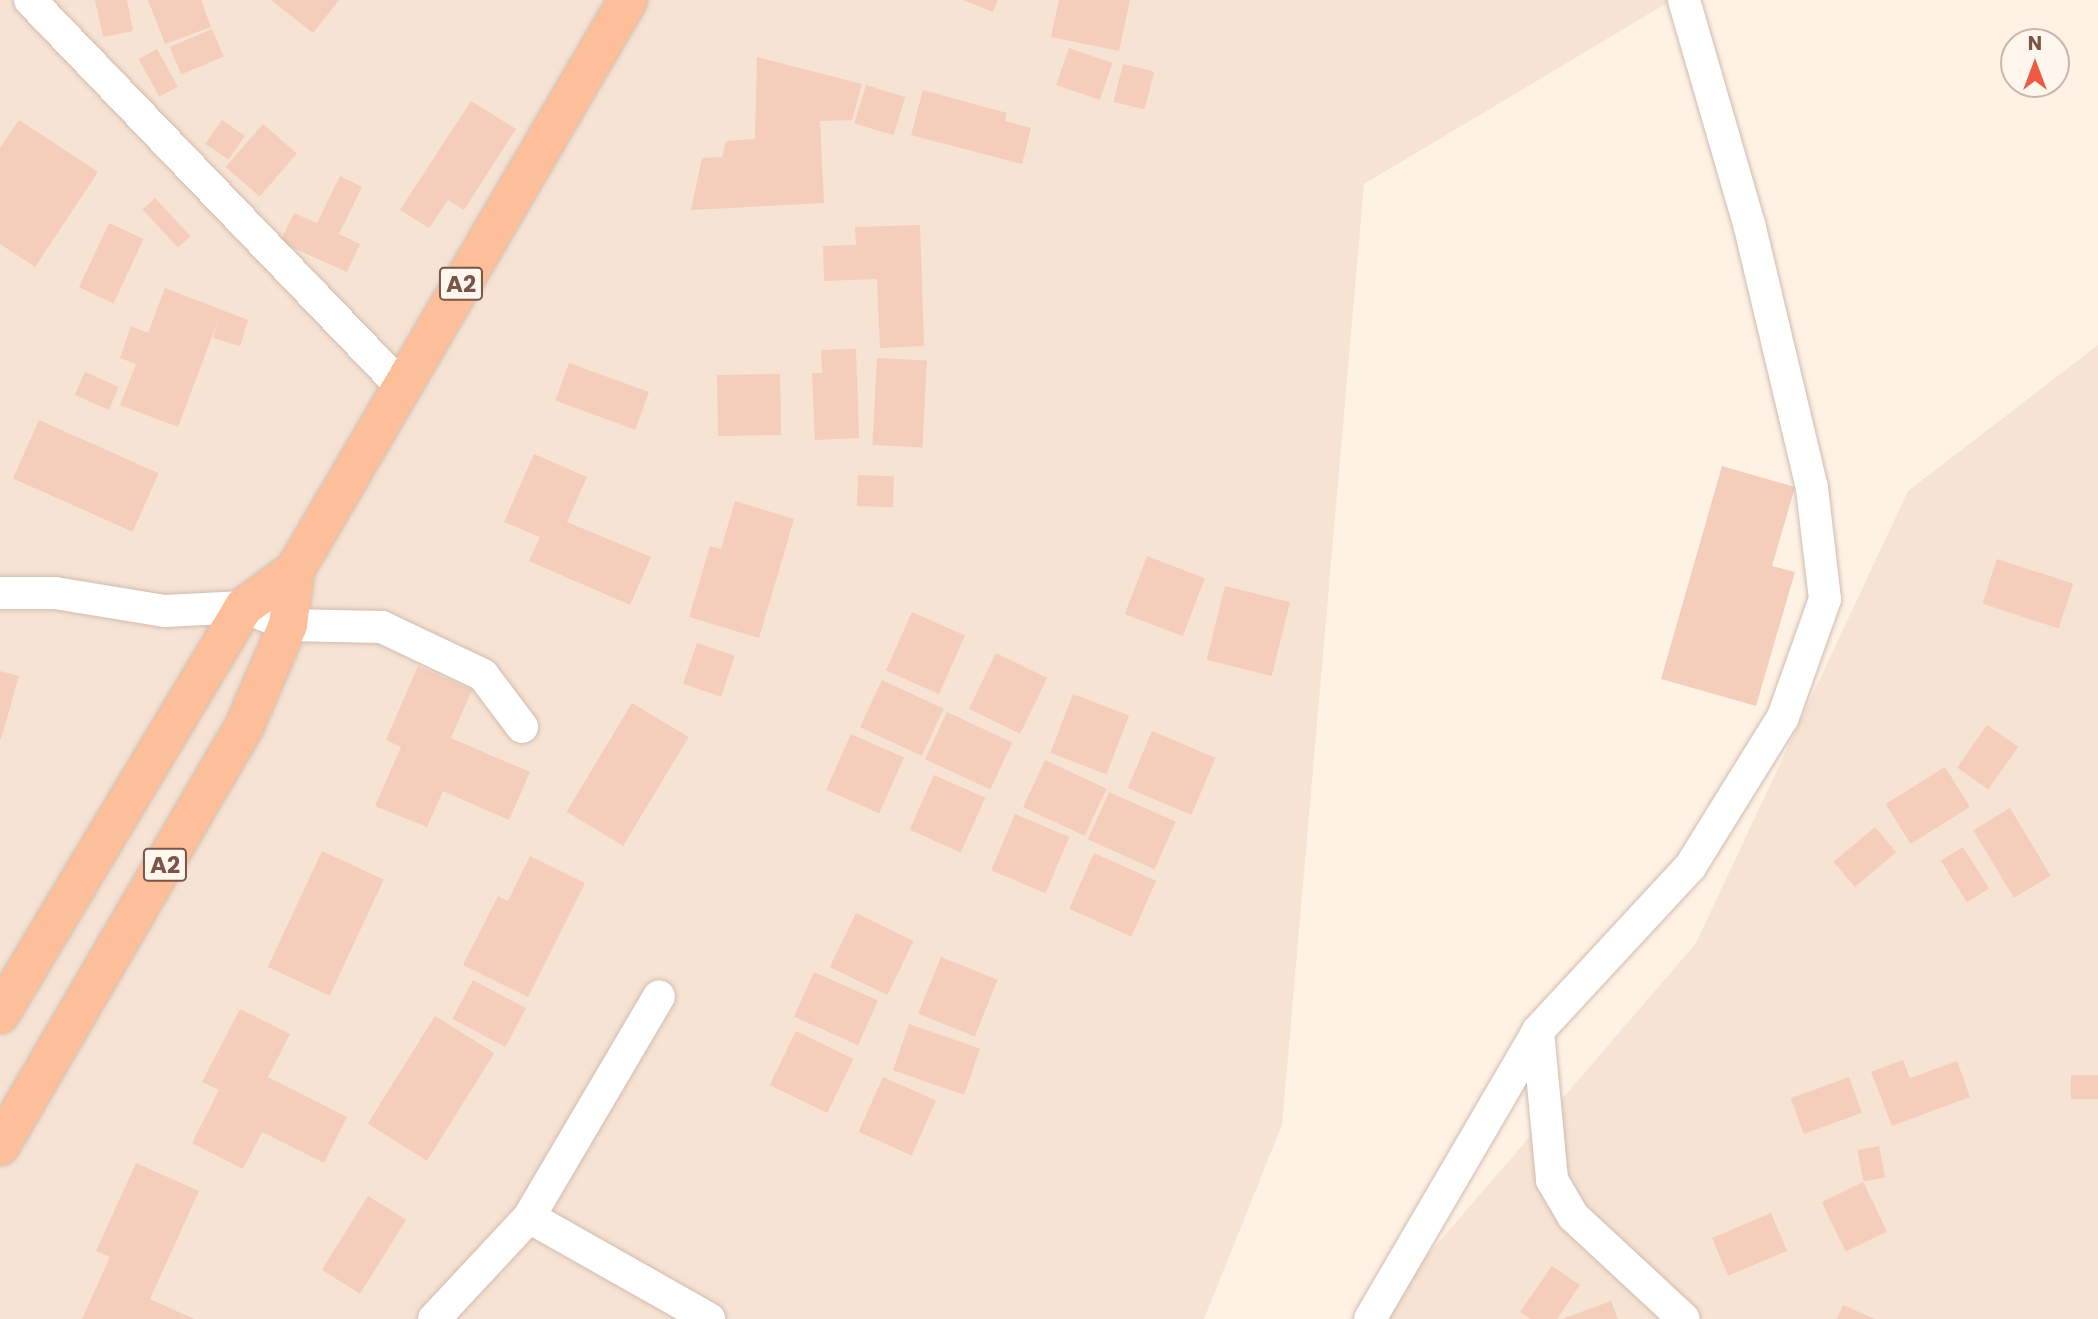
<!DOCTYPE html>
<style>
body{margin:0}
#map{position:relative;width:2098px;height:1319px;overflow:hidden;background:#fef2e5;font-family:Poppins,sans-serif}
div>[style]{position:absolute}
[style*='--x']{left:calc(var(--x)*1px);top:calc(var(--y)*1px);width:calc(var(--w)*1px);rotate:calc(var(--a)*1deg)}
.residential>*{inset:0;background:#f6e3d3}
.building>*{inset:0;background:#f5cdbb;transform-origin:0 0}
.roads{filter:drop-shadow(0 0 2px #d2bbad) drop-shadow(0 0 2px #d2bbad)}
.minor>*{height:32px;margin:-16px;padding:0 16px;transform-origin:16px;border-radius:16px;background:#fff}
.trunk>*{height:38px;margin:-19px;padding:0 19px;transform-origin:19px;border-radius:19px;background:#fdbe9a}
span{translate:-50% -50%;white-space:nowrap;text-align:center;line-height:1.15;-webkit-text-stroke:5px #fff6ed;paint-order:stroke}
.shield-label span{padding:2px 5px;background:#fff6ed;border:2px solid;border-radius:5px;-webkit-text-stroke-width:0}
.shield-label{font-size:23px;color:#785548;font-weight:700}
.north{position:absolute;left:2000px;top:28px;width:70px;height:70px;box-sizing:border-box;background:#fff6ed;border:2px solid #c9b6ab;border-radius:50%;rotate:0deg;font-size:19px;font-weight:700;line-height:28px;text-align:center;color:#785548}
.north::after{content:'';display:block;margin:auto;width:24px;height:32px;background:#ee5b44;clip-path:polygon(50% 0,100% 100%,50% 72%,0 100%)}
</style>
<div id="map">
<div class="residential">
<div style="clip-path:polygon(0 0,1672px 0,1364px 184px,1282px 1125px,1204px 1319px,0 1319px)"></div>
<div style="clip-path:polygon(2098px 345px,2098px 1319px,1373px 1319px,1696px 943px,1908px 491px)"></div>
</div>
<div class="building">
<div style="clip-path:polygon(95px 0,127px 0,133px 31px,103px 37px)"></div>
<div style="clip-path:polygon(148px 0,201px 0,211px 27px,165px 44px)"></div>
<div style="clip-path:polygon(271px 0,339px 0,313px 33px)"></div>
<div style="clip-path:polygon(963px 0,998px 0,993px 12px)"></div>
<div style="clip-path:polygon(1059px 0,1130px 0,1119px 51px,1051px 37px)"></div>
<div style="left:212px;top:29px;width:30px;height:46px;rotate:67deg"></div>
<div style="left:1069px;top:48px;width:46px;height:39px;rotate:19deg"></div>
<div style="left:157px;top:49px;width:43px;height:21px;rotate:61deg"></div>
<div style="clip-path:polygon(757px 57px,862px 84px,852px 120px,820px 121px,824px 203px,691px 210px,702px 158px,722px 157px,726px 141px,755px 139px)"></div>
<div style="left:1123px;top:64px;width:32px;height:39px;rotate:14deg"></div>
<div style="left:866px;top:85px;width:41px;height:40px;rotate:17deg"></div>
<div style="clip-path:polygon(923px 90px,1007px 113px,1005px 121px,1031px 128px,1022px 164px,911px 135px)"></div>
<div style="clip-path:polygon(471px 101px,516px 129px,464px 210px,448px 200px,429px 228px,400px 210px)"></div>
<div style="clip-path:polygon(19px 120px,98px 172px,35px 267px,0 244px,0 148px)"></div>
<div style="left:222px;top:120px;width:28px;height:29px;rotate:35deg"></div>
<div style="left:263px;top:124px;width:45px;height:57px;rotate:41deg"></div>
<div style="clip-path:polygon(340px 176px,362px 187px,339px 234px,360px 244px,347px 272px,280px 242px,294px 213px,317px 223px)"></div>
<div style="left:155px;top:198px;width:52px;height:17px;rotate:47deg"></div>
<div style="left:109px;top:223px;width:38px;height:71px;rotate:25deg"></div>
<div style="clip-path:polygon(920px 225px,924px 346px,880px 348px,877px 279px,824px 281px,823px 246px,856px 245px,855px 227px)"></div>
<div style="clip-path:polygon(165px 288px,248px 320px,240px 346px,213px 338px,220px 315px,178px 427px,120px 405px,136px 364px,120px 358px,131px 326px,148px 333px)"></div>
<div style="clip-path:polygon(856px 349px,859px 438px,815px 440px,812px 373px,822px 373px,821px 350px)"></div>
<div style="left:877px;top:358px;width:50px;height:87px;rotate:3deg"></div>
<div style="left:569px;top:363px;width:85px;height:40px;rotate:20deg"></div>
<div style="left:85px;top:372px;width:37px;height:25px;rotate:24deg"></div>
<div style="left:780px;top:374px;width:61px;height:63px;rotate:89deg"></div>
<div style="left:39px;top:420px;width:131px;height:64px;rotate:24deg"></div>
<div style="clip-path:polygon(534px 454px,587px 477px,567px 522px,651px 557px,630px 605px,529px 561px,540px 537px,504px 522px)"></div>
<div style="clip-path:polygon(1722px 466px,1795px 487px,1772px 566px,1795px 572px,1756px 706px,1661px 679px)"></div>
<div style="left:858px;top:475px;width:36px;height:31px;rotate:2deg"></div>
<div style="clip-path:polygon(735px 501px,794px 519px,759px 638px,689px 617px,710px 546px,721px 549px)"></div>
<div style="left:1147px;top:556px;width:62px;height:62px;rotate:21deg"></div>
<div style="left:1997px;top:559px;width:80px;height:47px;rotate:18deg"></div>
<div style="left:1225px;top:586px;width:67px;height:76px;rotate:14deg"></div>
<div style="left:912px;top:612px;width:58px;height:64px;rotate:24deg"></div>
<div style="left:697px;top:643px;width:40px;height:43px;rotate:19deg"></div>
<div style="left:996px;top:653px;width:57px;height:62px;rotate:26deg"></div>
<div style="clip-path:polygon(418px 666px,472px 690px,451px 738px,530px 772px,509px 820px,443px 791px,427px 827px,375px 806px,401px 747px,386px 740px)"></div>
<div style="clip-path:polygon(0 671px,19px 676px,1px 739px,0 739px)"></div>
<div style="left:882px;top:680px;width:68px;height:52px;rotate:25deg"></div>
<div style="left:1073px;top:694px;width:60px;height:63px;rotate:21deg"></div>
<div style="left:632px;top:703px;width:66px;height:127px;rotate:31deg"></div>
<div style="left:947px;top:712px;width:72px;height:52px;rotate:25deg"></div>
<div style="left:1987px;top:725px;width:38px;height:52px;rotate:35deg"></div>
<div style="left:1152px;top:731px;width:69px;height:62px;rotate:23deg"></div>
<div style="left:851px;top:734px;width:58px;height:61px;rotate:24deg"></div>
<div style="left:1045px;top:760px;width:68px;height:52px;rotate:25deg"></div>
<div style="left:1945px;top:767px;width:47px;height:70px;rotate:58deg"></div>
<div style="left:934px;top:775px;width:56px;height:60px;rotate:24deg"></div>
<div style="left:1109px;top:792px;width:73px;height:52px;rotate:24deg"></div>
<div style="left:2010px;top:808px;width:79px;height:43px;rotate:59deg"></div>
<div style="left:1015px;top:814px;width:59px;height:61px;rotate:23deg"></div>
<div style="left:1875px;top:827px;width:33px;height:54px;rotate:50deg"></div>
<div style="left:1963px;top:847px;width:49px;height:26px;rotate:58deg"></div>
<div style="left:322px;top:851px;width:68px;height:128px;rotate:25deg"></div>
<div style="left:1094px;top:853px;width:68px;height:61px;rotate:24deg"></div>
<div style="clip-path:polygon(530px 856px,585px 883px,528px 997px,463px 965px,498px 896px,508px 901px)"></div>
<div style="left:856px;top:913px;width:64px;height:60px;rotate:26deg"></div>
<div style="left:941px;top:957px;width:61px;height:61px;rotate:22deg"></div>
<div style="left:814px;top:972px;width:70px;height:49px;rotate:24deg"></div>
<div style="left:473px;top:980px;width:60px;height:44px;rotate:28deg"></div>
<div style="clip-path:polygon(240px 1009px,290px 1034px,268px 1077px,347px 1117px,324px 1163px,262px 1132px,243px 1169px,192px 1143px,219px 1090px,202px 1082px)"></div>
<div style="left:435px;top:1016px;width:70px;height:127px;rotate:32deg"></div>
<div style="left:909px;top:1024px;width:75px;height:49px;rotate:19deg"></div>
<div style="left:796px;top:1031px;width:64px;height:60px;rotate:26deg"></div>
<div style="clip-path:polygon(1903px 1060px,1910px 1078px,1957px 1061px,1970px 1097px,1892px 1126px,1871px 1072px)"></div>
<div style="left:2098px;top:1075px;width:24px;height:27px;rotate:90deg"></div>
<div style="left:883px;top:1077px;width:58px;height:60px;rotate:24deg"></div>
<div style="left:1849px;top:1077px;width:38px;height:62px;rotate:70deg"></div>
<div style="left:1879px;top:1146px;width:32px;height:22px;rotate:79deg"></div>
<div style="clip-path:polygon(136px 1163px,199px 1191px,150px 1299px,194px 1319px,82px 1319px,110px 1257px,96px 1251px)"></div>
<div style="left:1863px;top:1182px;width:55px;height:46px;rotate:64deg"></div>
<div style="left:368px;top:1196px;width:45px;height:87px;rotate:32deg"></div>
<div style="left:1771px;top:1213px;width:41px;height:64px;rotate:67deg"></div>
<div style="clip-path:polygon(1552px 1266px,1580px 1285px,1557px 1319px,1530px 1319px,1520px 1312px)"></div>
<div style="clip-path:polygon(1611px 1301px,1618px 1319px,1562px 1319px)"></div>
<div style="clip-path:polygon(1843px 1305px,1875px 1319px,1837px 1319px)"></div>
</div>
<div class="roads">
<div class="minor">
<div style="--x:30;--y:0;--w:535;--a:46.14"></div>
<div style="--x:0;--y:593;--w:55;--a:0"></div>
<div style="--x:55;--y:593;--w:111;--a:9.3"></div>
<div style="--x:165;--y:611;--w:79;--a:-2.9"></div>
<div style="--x:244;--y:607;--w:48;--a:22.2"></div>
<div style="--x:288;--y:625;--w:94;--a:1.2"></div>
<div style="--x:382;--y:627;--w:112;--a:25.4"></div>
<div style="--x:483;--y:675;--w:65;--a:53.1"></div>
<div style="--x:1538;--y:1031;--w:150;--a:84.6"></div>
<div style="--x:1552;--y:1180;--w:42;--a:59.7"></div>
<div style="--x:1573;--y:1216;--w:151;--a:42.9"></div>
<div style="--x:529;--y:1217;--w:207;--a:29.5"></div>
<div style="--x:434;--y:1319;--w:139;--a:-47"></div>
<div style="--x:529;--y:1217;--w:256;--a:-59.5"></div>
<div style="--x:1370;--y:1319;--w:333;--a:-59.7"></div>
<div style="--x:1538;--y:1031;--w:224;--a:-47.2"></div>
<div style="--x:1690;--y:867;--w:176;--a:-58.2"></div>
<div style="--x:1783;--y:717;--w:125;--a:-70.4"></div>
<div style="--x:1825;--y:599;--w:112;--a:-96.7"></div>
<div style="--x:1812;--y:488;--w:271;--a:-103.4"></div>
<div style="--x:1749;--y:224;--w:233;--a:-106.2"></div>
</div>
<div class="trunk">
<div style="--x:0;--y:1014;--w:475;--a:-59.1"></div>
<div style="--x:244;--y:607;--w:63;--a:-36"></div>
<div style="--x:0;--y:1146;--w:485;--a:-59.8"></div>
<div style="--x:244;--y:727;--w:111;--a:-66.7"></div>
<div style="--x:288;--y:625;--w:55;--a:-82.7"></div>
<div style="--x:295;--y:570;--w:660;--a:-59.71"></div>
</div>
</div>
<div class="shield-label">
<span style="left:461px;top:284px">A2</span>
<span style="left:165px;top:865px">A2</span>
</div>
<div class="north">N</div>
</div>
